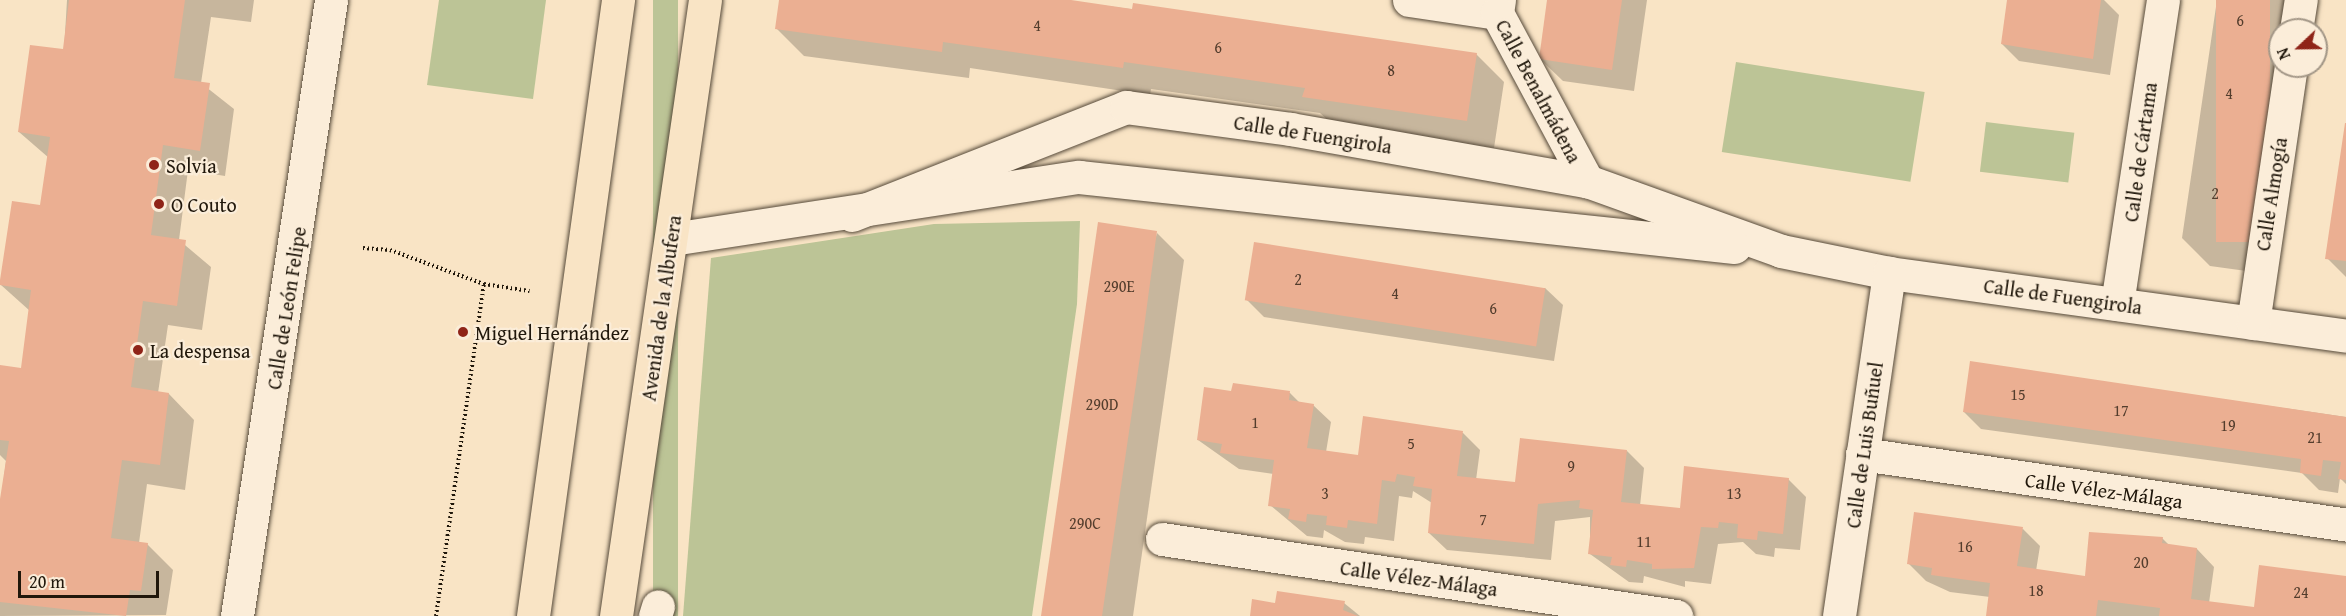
<!DOCTYPE html>
<meta charset="utf-8">
<style>
body{margin:0}
#map{position:relative;width:2346px;height:616px;overflow:hidden;background:#f9e4c5;font-family:"Gentium Book Plus",serif}
div>[style]{position:absolute}
[style*='--x']{left:calc(var(--x)*1px);top:calc(var(--y)*1px);width:calc(var(--w)*1px);rotate:calc(var(--a)*1deg)}
.green>*{inset:0;background:#bcc496;transform-origin:0 0}
.shadow>*{inset:0;background:#0003}
.building>*{inset:0;background:#ebaf92;transform-origin:0 0}
.path>*{height:4px;margin-top:-2px;transform-origin:0;background:repeating-linear-gradient(90deg,#20170b 0 1.5px,transparent 0 4.5px)}
.roads{filter:drop-shadow(0 0 2px #564a3a) drop-shadow(0 0 2px #564a3a)}
.minor>*{height:33px;margin:-16.5px;padding:0 16.5px;transform-origin:16.5px;border-radius:16.5px;background:#fbedd9}
.major>*{height:33px;margin:-16.5px;padding:0 16.5px;transform-origin:16.5px;border-radius:16.5px;background:#f9e4c5}
.dots>*{width:16px;height:16px;translate:-50% -50%;box-sizing:border-box;border:3px solid #fbedd9;border-radius:50%}
span{translate:-50% -50%;white-space:nowrap;text-align:center;line-height:1.15;-webkit-text-stroke:4.5px #fbedd9;paint-order:stroke}
.number-label{font-size:16px;color:#533d2d}
.number-label span{-webkit-text-stroke-width:0}
.street-label{font-size:20px;color:#20170b}
.poi-label{font-size:20px;color:#20170b}
.left{translate:0 -50%;text-align:left}
.north{position:absolute;left:2268px;top:18px;width:60px;height:60px;box-sizing:border-box;background:#fbedd9;border:2px solid #a39787;border-radius:50%;rotate:248deg;font-size:16px;font-weight:700;line-height:24px;text-align:center;color:#20170b}
.north::after{content:'';display:block;margin:auto;width:21px;height:27px;background:#8f2418;clip-path:polygon(50% 0,100% 100%,50% 72%,0 100%)}
.scale{position:absolute;left:18px;top:571px;width:141px;height:27px;box-sizing:border-box;border:3px solid #20170b;border-top:0;padding-left:8px;font-size:18px;line-height:21px;white-space:nowrap;color:#20170b;-webkit-text-stroke:4px #fbedd9;paint-order:stroke}
</style>
<div id="map">
<div class="green">
<div style="clip-path:polygon(439px 0,546px 0,533px 99px,427px 85px)"></div>
<div style="left:653px;top:0;width:25px;height:622px"></div>
<div style="left:1736px;top:62px;width:191px;height:91px;rotate:9deg"></div>
<div style="left:1986px;top:122px;width:89px;height:50px;rotate:7deg"></div>
<div style="clip-path:polygon(1080px 221px,1077px 304px,1032px 616px,683px 616px,711px 258px,934px 224px)"></div>
</div>
<div class="shadow">
<div style="clip-path:polygon(67px 0,254px 0,251px 22px,211px 17px,201px 83px,234px 109px,225px 176px,188px 170px,179px 240px,211px 267px,202px 330px,168px 325px,158px 393px,169px 394px,194px 420px,185px 490px,147px 484px,139px 543px,147px 544px,173px 570px,166px 615px,0 616px,0 509px,6px 461px,0 455px,0 366px,22px 369px,30px 311px,1px 285px,42px 207px,49px 158px,19px 132px,64px 51px)"></div>
<div style="clip-path:polygon(780px 0,1061px 0,1476px 54px,1504px 82px,1494px 148px,1332px 124px,1320px 113px,1151px 89px,1150px 95px,970px 68px,969px 78px,804px 56px,776px 28px)"></div>
<div style="clip-path:polygon(1549px 0,1647px 0,1634px 91px,1563px 81px,1540px 59px)"></div>
<div style="clip-path:polygon(2008px 0,2104px 0,2119px 15px,2110px 75px,2019px 61px,2002px 44px)"></div>
<div style="clip-path:polygon(2217px 0,2301px 0,2280px 30px,2261px 273px,2210px 266px,2182px 238px)"></div>
<div style="clip-path:polygon(2346px 127px,2346px 277px,2327px 258px)"></div>
<div style="clip-path:polygon(1157px 233px,1184px 260px,1133px 616px,1043px 616px)"></div>
<div style="clip-path:polygon(1545px 288px,1563px 305px,1554px 361px,1264px 317px,1247px 300px)"></div>
<div style="clip-path:polygon(1971px 363px,2346px 417px,2346px 484px,2340px 478px,2338px 493px,2319px 490px,2302px 473px,1981px 429px,1964px 412px)"></div>
<div style="clip-path:polygon(1232px 393px,1290px 393px,1300px 403px,1313px 405px,1331px 422px,1326px 452px,1359px 457px,1364px 418px,1463px 433px,1480px 450px,1476px 480px,1517px 484px,1627px 451px,1644px 468px,1640px 506px,1681px 510px,1788px 479px,1806px 497px,1800px 550px,1775px 548px,1774px 557px,1756px 554px,1743px 542px,1718px 544px,1711px 584px,1685px 581px,1685px 587px,1644px 576px,1643px 583px,1629px 582px,1590px 554px,1590px 517px,1555px 521px,1551px 560px,1447px 550px,1429px 533px,1432px 503px,1413px 491px,1412px 498px,1399px 496px,1394px 541px,1365px 537px,1364px 544px,1345px 542px,1324px 530px,1323px 538px,1307px 536px,1270px 505px,1274px 474px,1239px 469px,1198px 440px)"></div>
<div style="clip-path:polygon(2023px 529px,2040px 546px,2036px 571px,2086px 578px,2162px 538px,2170px 546px,2197px 549px,2214px 567px,2209px 603px,2255px 609px,2346px 578px,2346px 616px,1987px 616px,1990px 597px,1950px 592px,1926px 581px,1909px 564px)"></div>
<div style="clip-path:polygon(1344px 603px,1360px 616px,1251px 616px,1276px 604px)"></div>
</div>
<div class="building">
<div style="clip-path:polygon(69px 0,185px 0,174px 78px,210px 83px,200px 151px,163px 145px,151px 235px,186px 240px,177px 306px,143px 301px,131px 387px,169px 393px,160px 465px,122px 460px,111px 538px,148px 543px,141px 591px,130px 590px,126px 616px,0 602px,0 499px,9px 441px,0 440px,0 365px,21px 368px,31px 290px,0 285px,0 280px,12px 201px,40px 205px,50px 137px,18px 132px,30px 45px,63px 49px)"></div>
<div style="clip-path:polygon(779px 0,1071px 0,1132px 9px,1133px 3px,1477px 53px,1467px 121px,1302px 97px,1305px 88px,1124px 62px,1123px 68px,943px 42px,942px 52px,775px 29px)"></div>
<div style="clip-path:polygon(1547px 0,1622px 0,1612px 70px,1539px 59px)"></div>
<div style="clip-path:polygon(2007px 0,2101px 0,2093px 59px,2001px 44px)"></div>
<div style="left:2216px;top:0;width:54px;height:242px"></div>
<div style="clip-path:polygon(2345px 123px,2346px 123px,2346px 261px,2325px 259px)"></div>
<div style="clip-path:polygon(1098px 222px,1157px 231px,1141px 350px,1102px 616px,1041px 616px)"></div>
<div style="left:1254px;top:242px;width:295px;height:59px;rotate:9deg"></div>
<div style="clip-path:polygon(1970px 361px,2346px 417px,2346px 480px,2338px 479px,2341px 462px,2323px 460px,2321px 476px,2300px 473px,2301px 459px,1963px 412px)"></div>
<div style="clip-path:polygon(1233px 383px,1290px 391px,1289px 400px,1314px 404px,1307px 448px,1358px 455px,1363px 416px,1463px 431px,1457px 476px,1515px 482px,1520px 438px,1627px 450px,1621px 502px,1680px 508px,1684px 466px,1789px 478px,1783px 534px,1758px 531px,1757px 540px,1737px 538px,1738px 524px,1719px 522px,1718px 528px,1701px 527px,1694px 568px,1652px 569px,1652px 564px,1627px 560px,1626px 567px,1610px 565px,1612px 557px,1588px 554px,1593px 510px,1579px 508px,1580px 500px,1538px 504px,1534px 544px,1428px 533px,1432px 489px,1413px 486px,1415px 477px,1397px 474px,1395px 482px,1382px 480px,1377px 524px,1348px 520px,1347px 528px,1326px 525px,1327px 516px,1307px 514px,1306px 522px,1288px 519px,1290px 509px,1268px 506px,1274px 460px,1220px 453px,1222px 444px,1197px 440px,1204px 387px,1231px 391px)"></div>
<div style="clip-path:polygon(1914px 512px,2023px 527px,2017px 566px,2085px 576px,2089px 532px,2163px 537px,2162px 543px,2197px 548px,2191px 599px,2254px 607px,2259px 565px,2346px 576px,2346px 616px,2159px 616px,2160px 608px,2098px 600px,2096px 616px,1986px 616px,1990px 583px,1931px 575px,1932px 568px,1907px 564px)"></div>
<div style="clip-path:polygon(1277px 591px,1345px 601px,1343px 610px,1358px 616px,1250px 616px,1252px 599px,1275px 603px)"></div>
</div>
<div class="path">
<div style="--x:363;--y:248;--w:27;--a:4"></div>
<div style="--x:390;--y:250;--w:100;--a:19.9"></div>
<div style="--x:436;--y:616;--w:335;--a:-81.8"></div>
<div style="--x:484;--y:284;--w:46;--a:8.8"></div>
</div>
<div class="roads">
<div class="minor">
<div style="--x:1409;--y:0;--w:89;--a:8.4"></div>
<div style="--x:1499;--y:0;--w:13;--a:99"></div>
<div style="--x:1497;--y:13;--w:191;--a:61.8"></div>
<div style="--x:2296;--y:30;--w:30;--a:-81"></div>
<div style="--x:852;--y:215;--w:295;--a:-21.5"></div>
<div style="--x:1126;--y:107;--w:166;--a:7.6"></div>
<div style="--x:1291;--y:129;--w:301;--a:10"></div>
<div style="--x:1587;--y:181;--w:206;--a:19.8"></div>
<div style="--x:1781;--y:251;--w:110;--a:11.5"></div>
<div style="--x:1889;--y:273;--w:461;--a:7.8"></div>
<div style="--x:672;--y:239;--w:412;--a:-8.7"></div>
<div style="--x:1079;--y:177;--w:659;--a:6.1"></div>
<div style="--x:2117;--y:304;--w:307;--a:-81.4"></div>
<div style="--x:2253;--y:323;--w:260;--a:-81.6"></div>
<div style="--x:1862;--y:454;--w:489;--a:8.3"></div>
<div style="--x:1162;--y:539;--w:520;--a:8.52"></div>
<div style="--x:237;--y:616;--w:623;--a:-81.32"></div>
<div style="--x:655;--y:616;--w:10;--a:-73"></div>
<div style="--x:1839;--y:616;--w:347;--a:-81.7"></div>
</div>
<div class="major">
<div style="--x:533;--y:616;--w:622;--a:-82.14"></div>
<div style="--x:616;--y:616;--w:622;--a:-81.78"></div>
</div>
</div>
<div class="dots">
<div style="left:154px;top:165px;background:#8f2418"></div>
<div style="left:159px;top:204px;background:#8f2418"></div>
<div style="left:463px;top:332px;background:#8f2418"></div>
<div style="left:138px;top:350px;background:#8f2418"></div>
</div>
<div class="number-label">
<span style="left:2240px;top:20px">6</span>
<span style="left:1037px;top:25px">4</span>
<span style="left:1218px;top:47px">6</span>
<span style="left:1391px;top:70px">8</span>
<span style="left:2229px;top:93px">4</span>
<span style="left:2215px;top:193px">2</span>
<span style="left:1298px;top:279px">2</span>
<span style="left:1119px;top:286px">290E</span>
<span style="left:1395px;top:293px">4</span>
<span style="left:1493px;top:308px">6</span>
<span style="left:2018px;top:394px">15</span>
<span style="left:1102px;top:404px">290D</span>
<span style="left:2121px;top:410px">17</span>
<span style="left:1255px;top:422px">1</span>
<span style="left:2228px;top:425px">19</span>
<span style="left:2315px;top:437px">21</span>
<span style="left:1411px;top:443px">5</span>
<span style="left:1571px;top:466px">9</span>
<span style="left:1325px;top:493px">3</span>
<span style="left:1734px;top:493px">13</span>
<span style="left:1483px;top:519px">7</span>
<span style="left:1085px;top:523px">290C</span>
<span style="left:1644px;top:541px">11</span>
<span style="left:1965px;top:546px">16</span>
<span style="left:2141px;top:562px">20</span>
<span style="left:2036px;top:590px">18</span>
<span style="left:2301px;top:592px">24</span>
</div>
<div class="street-label">
<span style="left:1539px;top:91px;rotate:62deg">Calle Benalmádena</span>
<span style="left:1313px;top:134px;rotate:9deg">Calle de Fuengirola</span>
<span style="left:2140px;top:152px;rotate:-82deg">Calle de Cártama</span>
<span style="left:2271px;top:194px;rotate:-81deg">Calle Almogía</span>
<span style="left:2063px;top:296px;rotate:8deg">Calle de Fuengirola</span>
<span style="left:286px;top:308px;rotate:-81deg">Calle de León Felipe</span>
<span style="left:661px;top:308px;rotate:-82deg">Avenida de la Albufera</span>
<span style="left:1864px;top:445px;rotate:-82deg">Calle de Luis Buñuel</span>
<span style="left:2104px;top:490px;rotate:8deg">Calle Vélez-Málaga</span>
<span style="left:1419px;top:578px;rotate:8deg">Calle Vélez-Málaga</span>
</div>
<div class="poi-label">
<span class="left" style="left:166px;top:165px">Solvia</span>
<span class="left" style="left:171px;top:204px">O Couto</span>
<span class="left" style="left:475px;top:332px">Miguel Hernández</span>
<span class="left" style="left:150px;top:350px">La despensa</span>
</div>
<div class="north">N</div>
<div class="scale">20 m</div>
</div>
